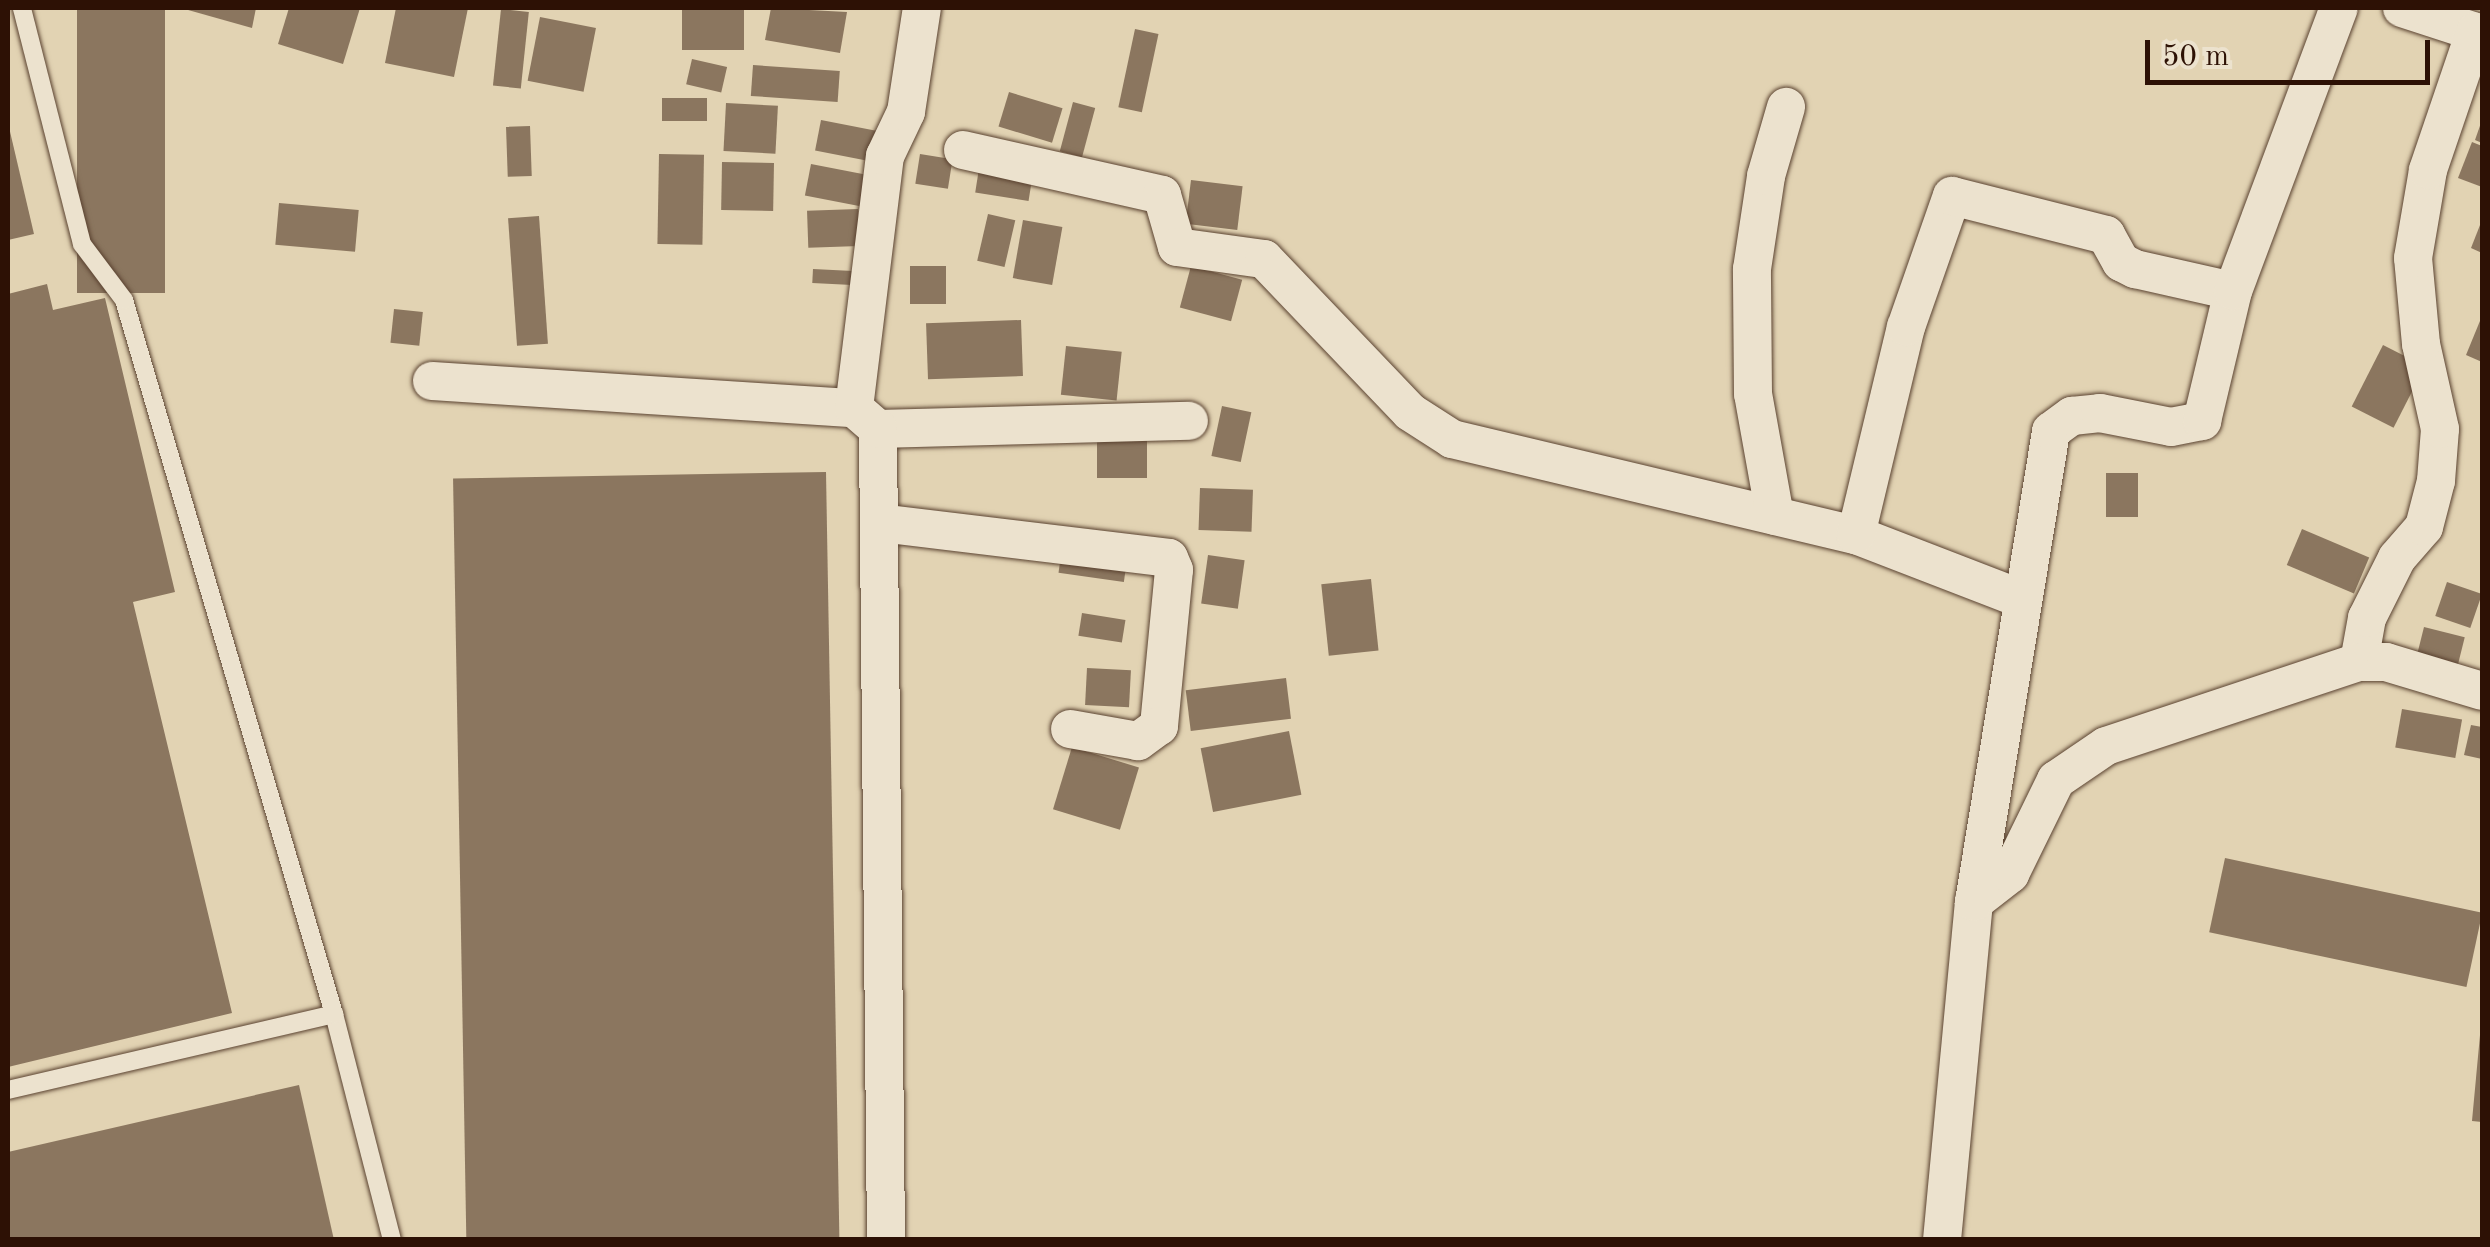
<!DOCTYPE html>
<style>
body{margin:0}
#map{position:relative;width:2490px;height:1247px;overflow:hidden;background:#e2d3b3;font-family:"Old Standard TT",serif}
div>[style]{position:absolute}
[style*='--x']{left:calc(var(--x)*1px);top:calc(var(--y)*1px);width:calc(var(--w)*1px);rotate:calc(var(--a)*1deg)}
.building>*{inset:0;background:#8b765f;transform-origin:0 0}
.roads{filter:drop-shadow(0 0 2px #5a4230) drop-shadow(0 0 2px #5a4230)}
.service>*{height:18px;margin:-9px;padding:0 9px;transform-origin:9px;border-radius:9px;background:#ece2ce}
.minor>*{height:38px;margin:-19px;padding:0 19px;transform-origin:19px;border-radius:19px;background:#ece2ce}
span{translate:-50% -50%;white-space:nowrap;text-align:center;line-height:1.15;-webkit-text-stroke:9px #ece2ce;paint-order:stroke}
.frame{position:absolute;inset:0;border:10px solid #2d1105;pointer-events:none}
.scale{position:absolute;left:2145px;top:40px;width:285px;height:45px;box-sizing:border-box;border:5px solid #2d1105;border-top:0;padding-left:12px;font-size:30px;line-height:35px;white-space:nowrap;color:#2d1105;-webkit-text-stroke:8px #ece2ce;paint-order:stroke}
</style>
<div id="map">
<div class="building">
<div style="left:77px;top:8px;width:88px;height:285px"></div>
<div style="clip-path:polygon(181px 8px,256px 8px,252px 28px)"></div>
<div style="clip-path:polygon(289px 8px,360px 8px,343px 64px,278px 44px)"></div>
<div style="clip-path:polygon(396px 8px,468px 8px,454px 77px,385px 63px)"></div>
<div style="left:682px;top:8px;width:62px;height:42px"></div>
<div style="clip-path:polygon(771px 8px,847px 12px,840px 53px,765px 40px)"></div>
<div style="left:501px;top:9px;width:28px;height:77px;rotate:6deg"></div>
<div style="left:540px;top:17px;width:57px;height:65px;rotate:11deg"></div>
<div style="left:1135px;top:29px;width:24px;height:80px;rotate:12deg"></div>
<div style="left:692px;top:59px;width:36px;height:26px;rotate:13deg"></div>
<div style="left:753px;top:65px;width:87px;height:31px;rotate:4deg"></div>
<div style="left:1009px;top:92px;width:56px;height:36px;rotate:17deg"></div>
<div style="left:662px;top:98px;width:45px;height:23px"></div>
<div style="left:1073px;top:102px;width:23px;height:51px;rotate:15deg"></div>
<div style="left:726px;top:103px;width:52px;height:48px;rotate:3deg"></div>
<div style="left:821px;top:120px;width:60px;height:31px;rotate:11deg"></div>
<div style="clip-path:polygon(2482px 120px,2482px 143px,2475px 140px)"></div>
<div style="clip-path:polygon(8px 123px,34px 234px,8px 240px)"></div>
<div style="left:530px;top:126px;width:50px;height:24px;rotate:88deg"></div>
<div style="clip-path:polygon(2472px 142px,2482px 146px,2482px 187px,2458px 178px)"></div>
<div style="left:659px;top:154px;width:45px;height:90px;rotate:1deg"></div>
<div style="left:920px;top:154px;width:33px;height:30px;rotate:9deg"></div>
<div style="left:981px;top:156px;width:54px;height:37px;rotate:9deg"></div>
<div style="left:722px;top:162px;width:52px;height:48px;rotate:1deg"></div>
<div style="left:811px;top:164px;width:63px;height:32px;rotate:11deg"></div>
<div style="left:1191px;top:180px;width:52px;height:44px;rotate:7deg"></div>
<div style="left:279px;top:203px;width:80px;height:42px;rotate:5deg"></div>
<div style="left:858px;top:209px;width:37px;height:51px;rotate:88deg"></div>
<div style="left:988px;top:214px;width:28px;height:48px;rotate:13deg"></div>
<div style="left:539px;top:216px;width:128px;height:31px;rotate:86deg"></div>
<div style="left:1023px;top:220px;width:40px;height:59px;rotate:10deg"></div>
<div style="clip-path:polygon(2482px 220px,2482px 253px,2471px 248px)"></div>
<div style="left:910px;top:266px;width:36px;height:38px"></div>
<div style="left:1191px;top:266px;width:53px;height:43px;rotate:15deg"></div>
<div style="left:813px;top:269px;width:45px;height:14px;rotate:3deg"></div>
<div style="clip-path:polygon(47px 284px,53px 310px,105px 298px,175px 592px,133px 602px,232px 1013px,8px 1067px,8px 294px)"></div>
<div style="left:394px;top:309px;width:29px;height:34px;rotate:6deg"></div>
<div style="clip-path:polygon(2482px 316px,2482px 362px,2466px 355px)"></div>
<div style="left:1021px;top:320px;width:56px;height:95px;rotate:88deg"></div>
<div style="left:2383px;top:345px;width:47px;height:69px;rotate:27deg"></div>
<div style="left:1066px;top:346px;width:56px;height:49px;rotate:6deg"></div>
<div style="left:1222px;top:406px;width:30px;height:51px;rotate:12deg"></div>
<div style="left:1097px;top:437px;width:50px;height:41px"></div>
<div style="left:826px;top:472px;width:768px;height:373px;rotate:89deg"></div>
<div style="left:2106px;top:473px;width:32px;height:44px"></div>
<div style="left:1200px;top:488px;width:53px;height:42px;rotate:2deg"></div>
<div style="left:2302px;top:529px;width:73px;height:39px;rotate:23deg"></div>
<div style="left:1062px;top:548px;width:66px;height:25px;rotate:8deg"></div>
<div style="left:1208px;top:555px;width:37px;height:49px;rotate:8deg"></div>
<div style="left:1371px;top:579px;width:72px;height:50px;rotate:84deg"></div>
<div style="left:2447px;top:582px;width:37px;height:36px;rotate:19deg"></div>
<div style="left:1082px;top:613px;width:44px;height:23px;rotate:9deg"></div>
<div style="left:2424px;top:627px;width:42px;height:40px;rotate:14deg"></div>
<div style="left:1087px;top:668px;width:44px;height:37px;rotate:3deg"></div>
<div style="left:1286px;top:678px;width:41px;height:101px;rotate:83deg"></div>
<div style="left:2402px;top:709px;width:61px;height:39px;rotate:10deg"></div>
<div style="clip-path:polygon(2471px 725px,2482px 727px,2482px 759px,2464px 755px)"></div>
<div style="left:1289px;top:731px;width:65px;height:90px;rotate:79deg"></div>
<div style="left:1072px;top:747px;width:70px;height:65px;rotate:17deg"></div>
<div style="left:2225px;top:858px;width:263px;height:76px;rotate:12deg"></div>
<div style="clip-path:polygon(2480px 1035px,2482px 1035px,2482px 1122px,2472px 1121px)"></div>
<div style="clip-path:polygon(299px 1085px,334px 1240px,8px 1240px,8px 1152px)"></div>
</div>
<div class="roads">
<div class="service">
<div style="--x:334;--y:1014;--w:233;--a:75.6"></div>
<div style="--x:8;--y:1090;--w:335;--a:-13.1"></div>
<div style="--x:334;--y:1014;--w:744;--a:-106.39"></div>
<div style="--x:124;--y:300;--w:70;--a:-126.9"></div>
<div style="--x:82;--y:244;--w:244;--a:-104.3"></div>
</div>
<div class="minor">
<div style="--x:2402;--y:8;--w:84;--a:18"></div>
<div style="--x:963;--y:150;--w:204;--a:12.7"></div>
<div style="--x:1162;--y:195;--w:54;--a:73.9"></div>
<div style="--x:1177;--y:247;--w:88;--a:7.9"></div>
<div style="--x:1264;--y:259;--w:211;--a:46.3"></div>
<div style="--x:1410;--y:412;--w:50;--a:32.7"></div>
<div style="--x:1452;--y:439;--w:415;--a:13.4"></div>
<div style="--x:1856;--y:535;--w:178;--a:21.1"></div>
<div style="--x:432;--y:381;--w:423;--a:3.7"></div>
<div style="--x:878;--y:429;--w:311;--a:-1.5"></div>
<div style="--x:1775;--y:516;--w:124;--a:-100.2"></div>
<div style="--x:1753;--y:394;--w:125;--a:-90.5"></div>
<div style="--x:1752;--y:269;--w:94;--a:-81.4"></div>
<div style="--x:1766;--y:176;--w:72;--a:-73.8"></div>
<div style="--x:880;--y:523;--w:291;--a:6.9"></div>
<div style="--x:1169;--y:558;--w:13;--a:67"></div>
<div style="--x:1174;--y:570;--w:157;--a:95.5"></div>
<div style="--x:1159;--y:726;--w:26;--a:144"></div>
<div style="--x:1138;--y:741;--w:69;--a:-170"></div>
<div style="--x:1856;--y:535;--w:214;--a:-76.5"></div>
<div style="--x:1906;--y:327;--w:139;--a:-70.7"></div>
<div style="--x:1952;--y:196;--w:159;--a:14.2"></div>
<div style="--x:2106;--y:235;--w:31;--a:61"></div>
<div style="--x:2121;--y:262;--w:16;--a:27"></div>
<div style="--x:2135;--y:269;--w:100;--a:12.7"></div>
<div style="--x:2359;--y:662;--w:45;--a:-79.7"></div>
<div style="--x:2367;--y:618;--w:67;--a:-63.4"></div>
<div style="--x:2397;--y:558;--w:41;--a:-48.9"></div>
<div style="--x:2424;--y:527;--w:48;--a:-75.4"></div>
<div style="--x:2436;--y:481;--w:52;--a:-85.6"></div>
<div style="--x:2440;--y:429;--w:87;--a:-102.6"></div>
<div style="--x:2421;--y:344;--w:86;--a:-95.3"></div>
<div style="--x:2413;--y:258;--w:89;--a:-80.3"></div>
<div style="--x:2428;--y:170;--w:146;--a:-71.2"></div>
<div style="--x:1974;--y:902;--w:46;--a:-37.9"></div>
<div style="--x:2010;--y:874;--w:105;--a:-63.9"></div>
<div style="--x:2056;--y:780;--w:60;--a:-34.2"></div>
<div style="--x:2106;--y:746;--w:267;--a:-18.4"></div>
<div style="--x:2359;--y:662;--w:27;--a:0"></div>
<div style="--x:2386;--y:662;--w:100;--a:16.8"></div>
<div style="--x:886;--y:1240;--w:811;--a:-90.57"></div>
<div style="--x:878;--y:429;--w:32;--a:-139"></div>
<div style="--x:854;--y:408;--w:254;--a:-83"></div>
<div style="--x:885;--y:156;--w:49;--a:-64.5"></div>
<div style="--x:906;--y:112;--w:105;--a:-81.3"></div>
<div style="--x:1942;--y:1240;--w:340;--a:-84.6"></div>
<div style="--x:1974;--y:902;--w:477;--a:-80.7"></div>
<div style="--x:2051;--y:431;--w:26;--a:-36"></div>
<div style="--x:2072;--y:416;--w:28;--a:-6"></div>
<div style="--x:2100;--y:413;--w:72;--a:11.2"></div>
<div style="--x:2171;--y:427;--w:32;--a:-11"></div>
<div style="--x:2202;--y:421;--w:134;--a:-76.6"></div>
<div style="--x:2233;--y:291;--w:302;--a:-69.5"></div>
</div>
</div>
<div class="frame"></div>
<div class="scale">50 m</div>
</div>
